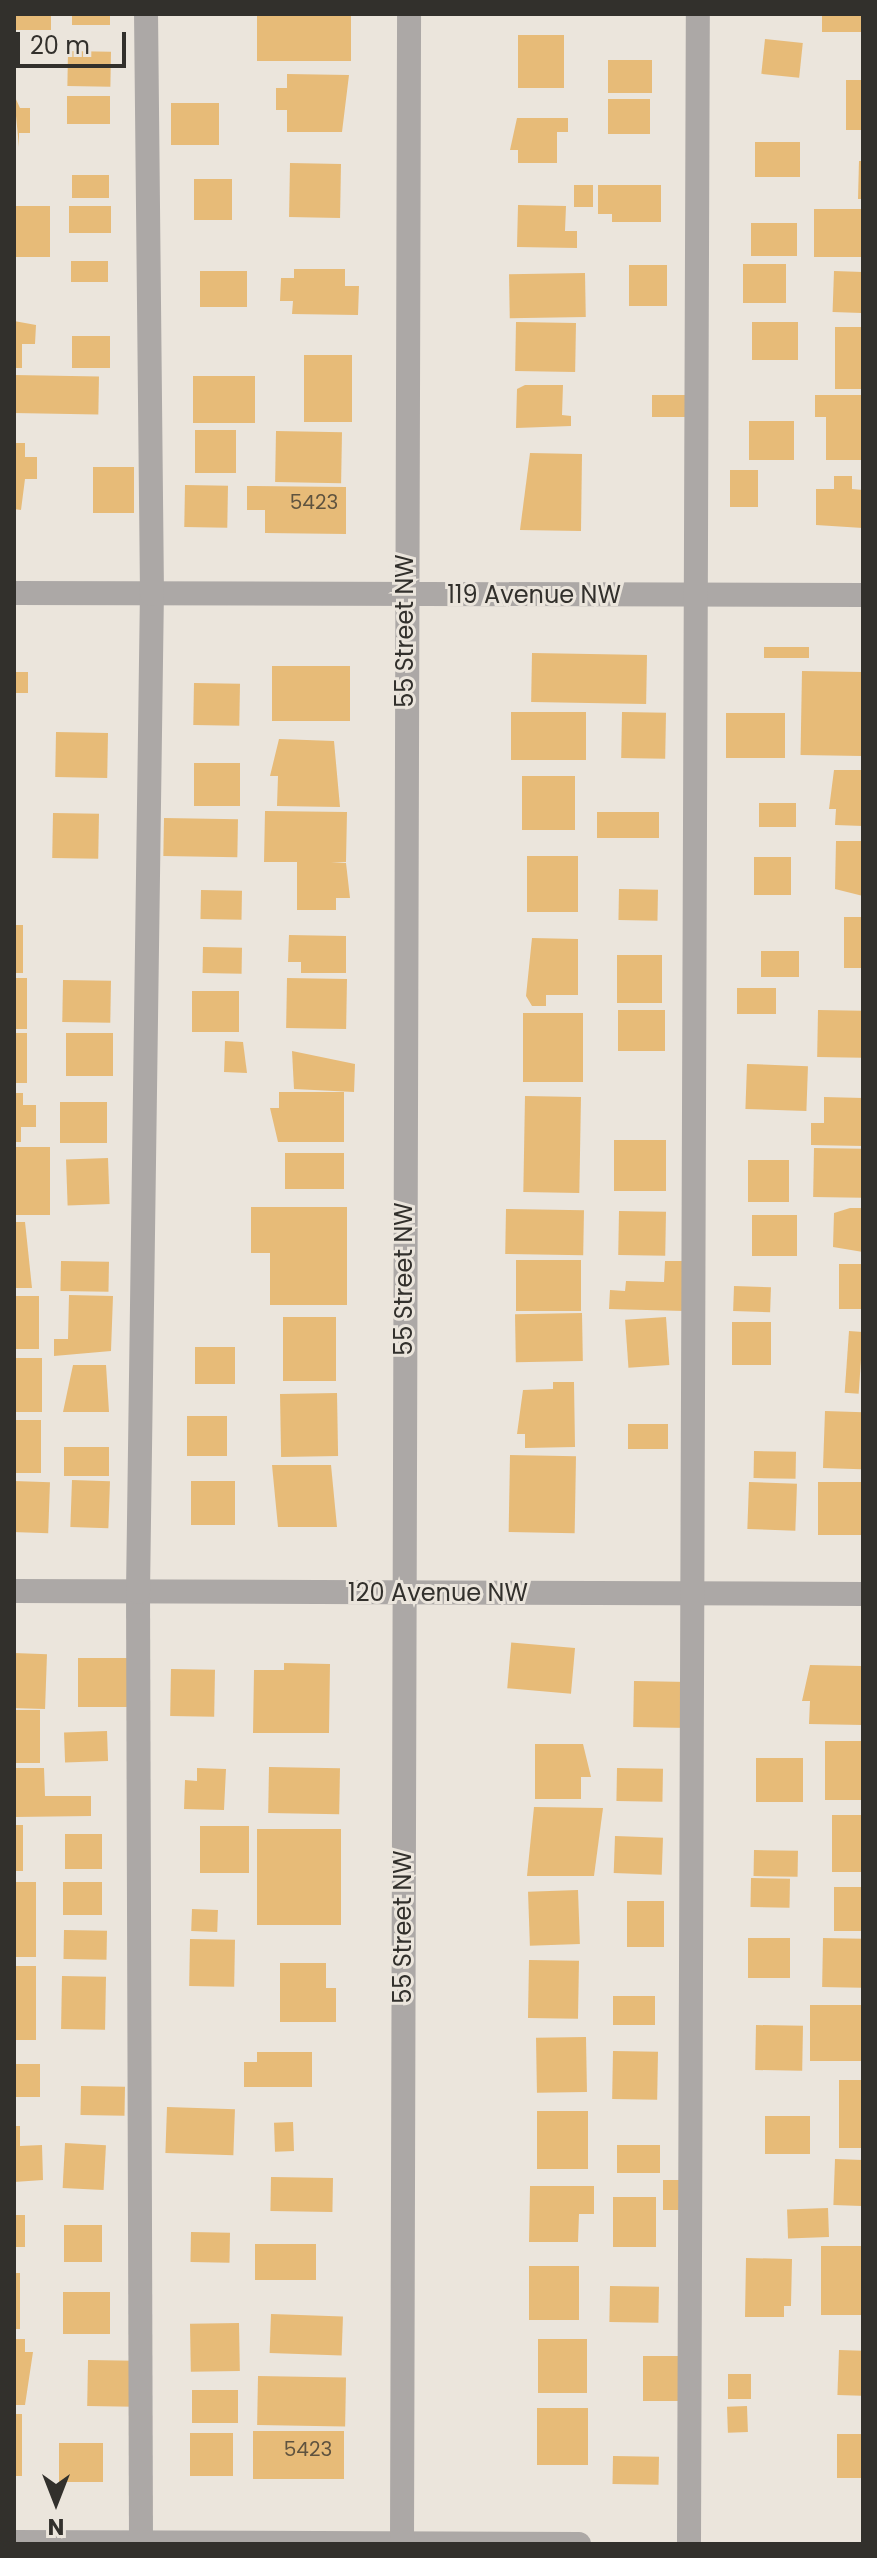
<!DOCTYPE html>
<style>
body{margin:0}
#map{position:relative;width:877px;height:2558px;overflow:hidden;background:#ebe5dc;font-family:Poppins,sans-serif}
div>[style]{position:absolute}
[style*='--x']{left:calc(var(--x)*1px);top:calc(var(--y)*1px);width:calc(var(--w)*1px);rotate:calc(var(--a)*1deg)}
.building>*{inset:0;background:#e7bb78;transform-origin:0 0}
.minor>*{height:24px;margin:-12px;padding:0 12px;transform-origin:12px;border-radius:12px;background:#aca8a6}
span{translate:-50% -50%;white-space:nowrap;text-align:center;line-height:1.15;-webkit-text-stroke:6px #ebe5dc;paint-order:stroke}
.number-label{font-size:20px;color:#5f533f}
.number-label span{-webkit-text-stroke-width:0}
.street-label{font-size:24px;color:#32302c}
.frame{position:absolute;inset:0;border:16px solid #32302c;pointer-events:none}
.north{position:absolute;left:16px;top:2462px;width:80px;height:80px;-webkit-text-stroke:6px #ebe5dc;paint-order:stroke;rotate:180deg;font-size:22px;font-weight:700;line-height:32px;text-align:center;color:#32302c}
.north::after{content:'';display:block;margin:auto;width:28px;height:36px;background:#32302c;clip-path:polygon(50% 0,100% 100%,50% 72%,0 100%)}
.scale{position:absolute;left:16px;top:32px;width:110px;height:36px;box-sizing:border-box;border:4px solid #32302c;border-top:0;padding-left:10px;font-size:24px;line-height:28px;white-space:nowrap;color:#32302c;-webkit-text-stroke:6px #ebe5dc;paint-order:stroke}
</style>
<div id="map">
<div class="building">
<div style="left:14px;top:14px;width:37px;height:16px"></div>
<div style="left:72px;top:14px;width:38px;height:11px"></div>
<div style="left:257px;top:14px;width:94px;height:47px"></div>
<div style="left:822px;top:14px;width:41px;height:18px"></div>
<div style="left:518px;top:35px;width:46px;height:53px"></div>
<div style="left:765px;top:39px;width:38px;height:35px;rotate:6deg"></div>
<div style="left:68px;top:51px;width:43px;height:35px;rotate:1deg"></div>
<div style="left:608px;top:60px;width:44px;height:33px"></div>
<div style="clip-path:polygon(287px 74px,349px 75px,342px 132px,287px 132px,287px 110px,276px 110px,276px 88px,287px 88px)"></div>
<div style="left:846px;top:80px;width:17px;height:50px"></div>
<div style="clip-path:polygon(14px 95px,20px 108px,30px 108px,30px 133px,19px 133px,19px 147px)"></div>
<div style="left:67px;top:96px;width:43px;height:28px"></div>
<div style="left:608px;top:99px;width:42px;height:35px"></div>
<div style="left:171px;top:103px;width:48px;height:42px"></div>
<div style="clip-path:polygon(517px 118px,568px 118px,568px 132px,557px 132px,557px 163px,518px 163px,518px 150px,510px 150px)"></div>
<div style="left:755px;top:142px;width:45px;height:35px"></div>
<div style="clip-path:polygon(859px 161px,863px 161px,863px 199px,858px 199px)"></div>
<div style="left:290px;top:163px;width:51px;height:54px;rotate:1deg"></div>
<div style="left:72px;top:175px;width:37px;height:23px"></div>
<div style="left:194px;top:179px;width:38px;height:41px"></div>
<div style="left:574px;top:185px;width:19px;height:22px"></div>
<div style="clip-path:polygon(598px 185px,661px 185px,661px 222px,612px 222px,612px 214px,598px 214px)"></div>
<div style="clip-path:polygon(518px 205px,566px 206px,565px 231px,577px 231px,577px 248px,517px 247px)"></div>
<div style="left:14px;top:206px;width:36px;height:51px"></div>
<div style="left:69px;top:206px;width:42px;height:27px"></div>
<div style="left:814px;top:209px;width:49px;height:48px"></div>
<div style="left:751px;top:223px;width:46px;height:33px"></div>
<div style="left:71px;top:261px;width:37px;height:21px"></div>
<div style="left:743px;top:264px;width:43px;height:39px"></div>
<div style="left:629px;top:265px;width:38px;height:41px"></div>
<div style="clip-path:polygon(294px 269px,345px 269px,345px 286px,359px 286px,358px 315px,292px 314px,293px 301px,280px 301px,281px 278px,294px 278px)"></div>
<div style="left:200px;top:271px;width:47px;height:36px"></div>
<div style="left:834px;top:271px;width:29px;height:41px;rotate:2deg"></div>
<div style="left:585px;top:273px;width:44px;height:76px;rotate:89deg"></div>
<div style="clip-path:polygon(14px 321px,36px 325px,35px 344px,22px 344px,22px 368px,14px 368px)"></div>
<div style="left:516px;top:322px;width:60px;height:49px;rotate:1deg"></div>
<div style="left:752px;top:322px;width:46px;height:38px"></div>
<div style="left:835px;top:327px;width:28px;height:62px"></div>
<div style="left:72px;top:336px;width:38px;height:32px"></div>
<div style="left:304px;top:355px;width:48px;height:67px"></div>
<div style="left:14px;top:375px;width:85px;height:38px;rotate:1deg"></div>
<div style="left:193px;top:376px;width:62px;height:47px"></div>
<div style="clip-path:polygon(525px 385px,563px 385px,562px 415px,571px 416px,571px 426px,516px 428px,517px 389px)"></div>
<div style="left:652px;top:395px;width:33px;height:22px"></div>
<div style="clip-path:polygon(815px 395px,863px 395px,863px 460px,826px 460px,826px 417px,815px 417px)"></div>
<div style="left:749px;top:421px;width:45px;height:39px"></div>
<div style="left:195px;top:430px;width:41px;height:43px"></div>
<div style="left:276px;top:431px;width:66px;height:51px;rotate:1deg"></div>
<div style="clip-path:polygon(14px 443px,25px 443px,25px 457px,37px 457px,37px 479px,25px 479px,21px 510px,14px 509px)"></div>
<div style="clip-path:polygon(530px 453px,582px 454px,581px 531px,520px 530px)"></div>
<div style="left:93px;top:467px;width:41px;height:46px"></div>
<div style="left:730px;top:470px;width:28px;height:37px"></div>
<div style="clip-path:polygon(834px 476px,852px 476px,852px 489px,863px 490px,863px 528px,816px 525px,816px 489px,834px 489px)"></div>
<div style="left:185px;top:485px;width:43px;height:42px;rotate:1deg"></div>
<div style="clip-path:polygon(247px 486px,346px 487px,346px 534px,265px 533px,265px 510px,247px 510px)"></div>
<div style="left:764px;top:647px;width:45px;height:11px"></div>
<div style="left:532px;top:653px;width:115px;height:49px;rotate:1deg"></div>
<div style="left:272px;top:666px;width:78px;height:55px"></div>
<div style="left:802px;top:671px;width:61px;height:84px;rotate:1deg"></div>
<div style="left:14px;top:672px;width:14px;height:21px"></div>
<div style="left:194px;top:683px;width:46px;height:42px;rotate:1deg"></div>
<div style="left:511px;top:712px;width:75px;height:48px"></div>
<div style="left:622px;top:712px;width:44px;height:46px;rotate:1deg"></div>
<div style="left:726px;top:713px;width:59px;height:45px"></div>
<div style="left:56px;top:732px;width:52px;height:45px;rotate:1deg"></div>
<div style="clip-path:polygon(279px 739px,334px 741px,340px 807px,277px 806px,278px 776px,270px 776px)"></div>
<div style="left:194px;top:763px;width:46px;height:43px"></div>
<div style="clip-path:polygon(834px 770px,863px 770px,863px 826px,835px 825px,836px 809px,829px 809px)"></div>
<div style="left:522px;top:776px;width:53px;height:54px"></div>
<div style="left:759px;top:803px;width:37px;height:24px"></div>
<div style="clip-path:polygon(265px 811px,347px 812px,346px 862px,331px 863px,346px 863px,350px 898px,336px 898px,336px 910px,297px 910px,297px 862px,264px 862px)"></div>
<div style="left:597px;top:812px;width:62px;height:26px"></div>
<div style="left:53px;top:813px;width:46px;height:45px;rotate:1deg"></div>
<div style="left:164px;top:818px;width:74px;height:38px;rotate:1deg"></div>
<div style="clip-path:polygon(836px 841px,863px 841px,863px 896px,835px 889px)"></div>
<div style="left:527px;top:856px;width:51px;height:56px"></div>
<div style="left:754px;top:857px;width:37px;height:38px"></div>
<div style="left:619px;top:889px;width:39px;height:31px;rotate:1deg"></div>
<div style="left:201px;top:890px;width:41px;height:29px;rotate:1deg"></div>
<div style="left:844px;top:917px;width:19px;height:51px"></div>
<div style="left:14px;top:925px;width:9px;height:48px"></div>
<div style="clip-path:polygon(289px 935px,346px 936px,346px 973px,301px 973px,301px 962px,288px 962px)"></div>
<div style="clip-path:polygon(532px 938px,578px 939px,578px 995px,546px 995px,546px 1006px,532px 1006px,526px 996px)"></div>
<div style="left:203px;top:947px;width:39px;height:26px;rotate:1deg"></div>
<div style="left:761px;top:951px;width:38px;height:26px"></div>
<div style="left:617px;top:955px;width:45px;height:48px"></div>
<div style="left:14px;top:978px;width:13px;height:51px"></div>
<div style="left:287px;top:978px;width:60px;height:50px;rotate:1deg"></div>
<div style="left:63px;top:980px;width:48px;height:42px;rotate:1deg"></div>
<div style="left:776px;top:988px;width:26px;height:39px;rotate:90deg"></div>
<div style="left:192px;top:991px;width:47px;height:41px"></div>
<div style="left:618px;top:1010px;width:47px;height:41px"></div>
<div style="left:818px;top:1010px;width:45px;height:47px;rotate:1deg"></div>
<div style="left:523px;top:1013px;width:60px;height:69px"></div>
<div style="left:14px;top:1033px;width:13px;height:50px"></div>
<div style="left:66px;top:1033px;width:47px;height:43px"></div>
<div style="clip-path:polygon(225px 1041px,243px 1042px,247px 1073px,224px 1072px)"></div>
<div style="clip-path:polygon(292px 1051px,355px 1064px,354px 1092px,294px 1089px)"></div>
<div style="left:747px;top:1064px;width:61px;height:45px;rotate:2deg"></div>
<div style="clip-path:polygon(279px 1092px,344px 1092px,344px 1142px,278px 1142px,270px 1108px,279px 1108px)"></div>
<div style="clip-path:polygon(14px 1093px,23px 1093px,23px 1105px,36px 1105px,36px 1127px,21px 1127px,21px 1142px,14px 1142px)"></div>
<div style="left:525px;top:1096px;width:56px;height:96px;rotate:1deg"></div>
<div style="clip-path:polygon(824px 1097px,863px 1098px,863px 1146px,811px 1145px,811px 1123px,824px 1123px)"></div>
<div style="left:60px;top:1102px;width:47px;height:41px"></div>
<div style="left:614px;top:1140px;width:52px;height:51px"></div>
<div style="left:14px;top:1147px;width:36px;height:68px"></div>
<div style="left:814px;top:1148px;width:49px;height:49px;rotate:1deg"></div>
<div style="left:285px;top:1153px;width:59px;height:36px"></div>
<div style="left:108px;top:1158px;width:46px;height:42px;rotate:88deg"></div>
<div style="left:748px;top:1160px;width:41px;height:42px"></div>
<div style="clip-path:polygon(251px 1207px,347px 1207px,347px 1305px,270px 1305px,270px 1253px,251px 1253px)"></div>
<div style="clip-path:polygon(850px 1208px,863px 1208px,863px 1252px,833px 1247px,834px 1213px)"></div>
<div style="left:506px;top:1209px;width:78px;height:45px;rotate:1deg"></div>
<div style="left:619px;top:1211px;width:47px;height:44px;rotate:1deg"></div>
<div style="left:752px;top:1215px;width:45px;height:41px"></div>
<div style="clip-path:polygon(14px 1222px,25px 1222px,32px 1288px,14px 1288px)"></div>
<div style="left:516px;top:1260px;width:65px;height:51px"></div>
<div style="left:61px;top:1261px;width:48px;height:30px;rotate:1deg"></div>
<div style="clip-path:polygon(665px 1261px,690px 1261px,684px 1311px,609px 1309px,610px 1290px,625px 1291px,626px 1281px,664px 1282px)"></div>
<div style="left:839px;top:1264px;width:24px;height:45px"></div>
<div style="left:734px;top:1286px;width:37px;height:25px;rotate:2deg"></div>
<div style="clip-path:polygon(69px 1295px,113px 1296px,111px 1351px,54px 1356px,54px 1339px,68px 1339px)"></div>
<div style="left:14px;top:1296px;width:25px;height:53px"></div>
<div style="left:582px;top:1313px;width:48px;height:67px;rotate:89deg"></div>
<div style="left:283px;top:1317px;width:53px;height:64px"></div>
<div style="left:666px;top:1317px;width:48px;height:41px;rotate:86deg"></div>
<div style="left:732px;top:1322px;width:39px;height:43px"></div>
<div style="left:849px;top:1331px;width:14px;height:62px;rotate:4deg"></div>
<div style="left:195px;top:1347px;width:40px;height:37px"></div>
<div style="left:14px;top:1358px;width:28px;height:54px"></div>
<div style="clip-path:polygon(73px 1365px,106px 1365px,109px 1412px,63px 1412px)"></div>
<div style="clip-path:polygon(553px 1382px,574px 1382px,575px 1447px,525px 1448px,525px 1434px,517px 1434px,523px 1390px,553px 1389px)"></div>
<div style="left:337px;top:1393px;width:63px;height:57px;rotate:89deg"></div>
<div style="left:825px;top:1411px;width:38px;height:57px;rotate:2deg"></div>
<div style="left:187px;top:1416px;width:40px;height:40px"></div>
<div style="left:14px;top:1420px;width:27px;height:53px"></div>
<div style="left:628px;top:1424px;width:40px;height:25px"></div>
<div style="left:64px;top:1447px;width:45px;height:29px"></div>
<div style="left:754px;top:1451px;width:42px;height:27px;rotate:1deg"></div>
<div style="left:510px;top:1455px;width:66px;height:77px;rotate:1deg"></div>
<div style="clip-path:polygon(272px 1465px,331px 1465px,337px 1527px,278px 1527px)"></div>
<div style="left:72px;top:1480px;width:38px;height:47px;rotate:2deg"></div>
<div style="left:14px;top:1481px;width:36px;height:51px;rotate:2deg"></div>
<div style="left:191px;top:1481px;width:44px;height:44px"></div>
<div style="left:749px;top:1482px;width:48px;height:47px;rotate:2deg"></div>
<div style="left:818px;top:1482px;width:45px;height:53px"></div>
<div style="left:575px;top:1648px;width:46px;height:64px;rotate:95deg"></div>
<div style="left:14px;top:1653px;width:33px;height:55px;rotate:2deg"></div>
<div style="left:78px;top:1658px;width:52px;height:49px"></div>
<div style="clip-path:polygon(284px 1663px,330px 1664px,329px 1733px,253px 1733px,254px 1670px,284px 1670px)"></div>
<div style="clip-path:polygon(810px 1665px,862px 1666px,863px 1725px,809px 1724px,810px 1701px,802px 1701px)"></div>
<div style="left:171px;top:1669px;width:44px;height:47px;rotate:1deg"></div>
<div style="left:634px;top:1681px;width:55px;height:46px;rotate:1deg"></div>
<div style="left:14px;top:1710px;width:26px;height:53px"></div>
<div style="left:107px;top:1731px;width:30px;height:43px;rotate:88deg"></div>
<div style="left:825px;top:1741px;width:38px;height:59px"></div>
<div style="clip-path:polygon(535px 1744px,583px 1744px,591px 1777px,581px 1777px,581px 1799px,535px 1799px)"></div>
<div style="left:756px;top:1758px;width:47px;height:44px"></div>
<div style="left:269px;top:1767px;width:71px;height:46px;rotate:1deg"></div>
<div style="clip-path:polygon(14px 1768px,44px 1768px,45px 1796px,91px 1796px,91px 1816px,14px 1817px)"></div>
<div style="clip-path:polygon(197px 1768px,226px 1769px,224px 1810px,184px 1809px,185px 1780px,197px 1781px)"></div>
<div style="left:617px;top:1768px;width:46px;height:33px;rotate:1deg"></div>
<div style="clip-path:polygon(534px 1807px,603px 1808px,594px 1876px,527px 1876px)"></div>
<div style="left:832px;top:1815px;width:31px;height:57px"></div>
<div style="left:14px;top:1825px;width:9px;height:46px"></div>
<div style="left:200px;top:1826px;width:49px;height:47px"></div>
<div style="left:257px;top:1829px;width:84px;height:96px"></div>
<div style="left:65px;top:1834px;width:37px;height:35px"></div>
<div style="left:615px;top:1836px;width:48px;height:37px;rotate:2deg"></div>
<div style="left:754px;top:1850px;width:44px;height:26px;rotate:1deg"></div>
<div style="left:751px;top:1878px;width:39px;height:29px;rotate:1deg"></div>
<div style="left:14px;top:1882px;width:22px;height:75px"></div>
<div style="left:63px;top:1882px;width:39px;height:33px"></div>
<div style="left:834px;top:1887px;width:29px;height:44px"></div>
<div style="left:578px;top:1890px;width:54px;height:50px;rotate:88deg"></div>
<div style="left:627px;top:1901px;width:37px;height:46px"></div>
<div style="left:192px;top:1909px;width:26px;height:22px;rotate:2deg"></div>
<div style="left:64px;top:1930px;width:43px;height:29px;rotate:1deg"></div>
<div style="left:748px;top:1938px;width:42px;height:40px"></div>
<div style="left:823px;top:1938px;width:40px;height:49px;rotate:1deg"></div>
<div style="left:190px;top:1939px;width:45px;height:47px;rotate:1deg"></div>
<div style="left:529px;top:1960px;width:50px;height:58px;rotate:1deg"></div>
<div style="clip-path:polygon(280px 1963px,326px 1963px,326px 1988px,336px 1988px,336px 2022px,280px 2022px)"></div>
<div style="left:14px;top:1966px;width:22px;height:74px"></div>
<div style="left:62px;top:1976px;width:44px;height:53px;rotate:1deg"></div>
<div style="left:613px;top:1996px;width:42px;height:29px"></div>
<div style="left:810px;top:2005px;width:53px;height:56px"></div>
<div style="left:756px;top:2025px;width:47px;height:45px;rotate:1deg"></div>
<div style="left:586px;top:2037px;width:55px;height:50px;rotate:89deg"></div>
<div style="left:613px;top:2051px;width:45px;height:48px;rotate:1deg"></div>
<div style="clip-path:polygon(257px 2052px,312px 2052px,312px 2087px,244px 2087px,244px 2062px,257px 2062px)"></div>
<div style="left:14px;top:2064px;width:26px;height:33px"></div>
<div style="left:839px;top:2080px;width:24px;height:68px"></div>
<div style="left:81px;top:2086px;width:44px;height:29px;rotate:1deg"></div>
<div style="left:167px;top:2107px;width:68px;height:46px;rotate:2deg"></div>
<div style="left:537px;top:2111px;width:51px;height:58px"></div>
<div style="left:765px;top:2116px;width:45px;height:38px"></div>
<div style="left:293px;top:2122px;width:29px;height:19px;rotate:88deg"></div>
<div style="clip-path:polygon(14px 2126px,20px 2126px,20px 2146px,42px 2145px,43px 2180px,14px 2182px)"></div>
<div style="left:65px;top:2143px;width:41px;height:45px;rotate:3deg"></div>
<div style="left:617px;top:2145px;width:43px;height:28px"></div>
<div style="left:835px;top:2159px;width:28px;height:46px;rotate:2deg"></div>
<div style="left:271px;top:2177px;width:62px;height:34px;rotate:1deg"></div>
<div style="left:663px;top:2180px;width:22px;height:30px"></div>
<div style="clip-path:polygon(530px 2186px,594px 2186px,594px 2214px,579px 2214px,578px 2242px,529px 2242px)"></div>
<div style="left:613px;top:2197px;width:43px;height:50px"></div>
<div style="left:828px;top:2208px;width:29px;height:41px;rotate:88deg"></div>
<div style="left:14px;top:2215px;width:11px;height:32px"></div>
<div style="left:64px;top:2225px;width:38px;height:37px"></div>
<div style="left:191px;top:2232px;width:39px;height:30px;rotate:1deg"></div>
<div style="left:255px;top:2244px;width:61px;height:36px"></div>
<div style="left:821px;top:2246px;width:42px;height:69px"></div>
<div style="clip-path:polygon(746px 2258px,792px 2259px,791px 2306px,784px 2306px,784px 2317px,745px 2317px)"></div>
<div style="left:529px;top:2266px;width:50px;height:54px"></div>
<div style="left:14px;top:2273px;width:6px;height:56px"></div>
<div style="left:610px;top:2286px;width:49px;height:36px;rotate:1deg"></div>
<div style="left:63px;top:2292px;width:47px;height:42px"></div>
<div style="left:271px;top:2314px;width:72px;height:39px;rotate:2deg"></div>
<div style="left:239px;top:2323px;width:48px;height:49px;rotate:89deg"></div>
<div style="clip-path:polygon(14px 2339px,25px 2339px,25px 2352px,33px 2352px,25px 2405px,14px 2405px)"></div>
<div style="left:538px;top:2339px;width:49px;height:54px"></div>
<div style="left:839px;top:2350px;width:24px;height:45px;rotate:2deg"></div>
<div style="left:643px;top:2356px;width:45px;height:45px"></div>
<div style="left:88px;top:2360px;width:47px;height:46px;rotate:1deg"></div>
<div style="left:728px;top:2374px;width:23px;height:25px"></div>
<div style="left:258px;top:2376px;width:88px;height:49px;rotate:1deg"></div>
<div style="left:192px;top:2390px;width:46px;height:33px"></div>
<div style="left:747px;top:2406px;width:26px;height:20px;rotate:88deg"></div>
<div style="left:588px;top:2408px;width:57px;height:51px;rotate:90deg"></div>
<div style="left:14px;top:2414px;width:8px;height:62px"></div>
<div style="left:253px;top:2431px;width:91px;height:48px"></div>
<div style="left:190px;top:2433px;width:43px;height:43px"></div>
<div style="left:837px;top:2434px;width:26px;height:44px"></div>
<div style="left:59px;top:2443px;width:44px;height:39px"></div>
<div style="left:613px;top:2456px;width:46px;height:28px;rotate:1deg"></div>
</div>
<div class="minor">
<div style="--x:14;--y:593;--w:849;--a:0.13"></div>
<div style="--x:14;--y:1591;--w:849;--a:0.2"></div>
<div style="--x:14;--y:2542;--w:565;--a:0.2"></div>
<div style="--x:141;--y:2543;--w:951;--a:-90.18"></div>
<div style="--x:138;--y:1592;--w:998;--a:-89.2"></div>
<div style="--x:152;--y:594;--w:580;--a:-90.59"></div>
<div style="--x:402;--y:2543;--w:2529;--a:-89.84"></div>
<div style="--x:689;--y:2544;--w:2530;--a:-89.8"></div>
</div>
<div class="number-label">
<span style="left:314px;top:502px">5423</span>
<span style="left:308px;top:2449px">5423</span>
</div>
<div class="street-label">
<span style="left:534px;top:595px">119 Avenue NW</span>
<span style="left:405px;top:631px;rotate:-90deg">55 Street NW</span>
<span style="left:404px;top:1279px;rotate:-90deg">55 Street NW</span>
<span style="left:438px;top:1593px">120 Avenue NW</span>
<span style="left:403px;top:1927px;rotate:-90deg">55 Street NW</span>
</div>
<div class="frame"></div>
<div class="north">N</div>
<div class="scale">20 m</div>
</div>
